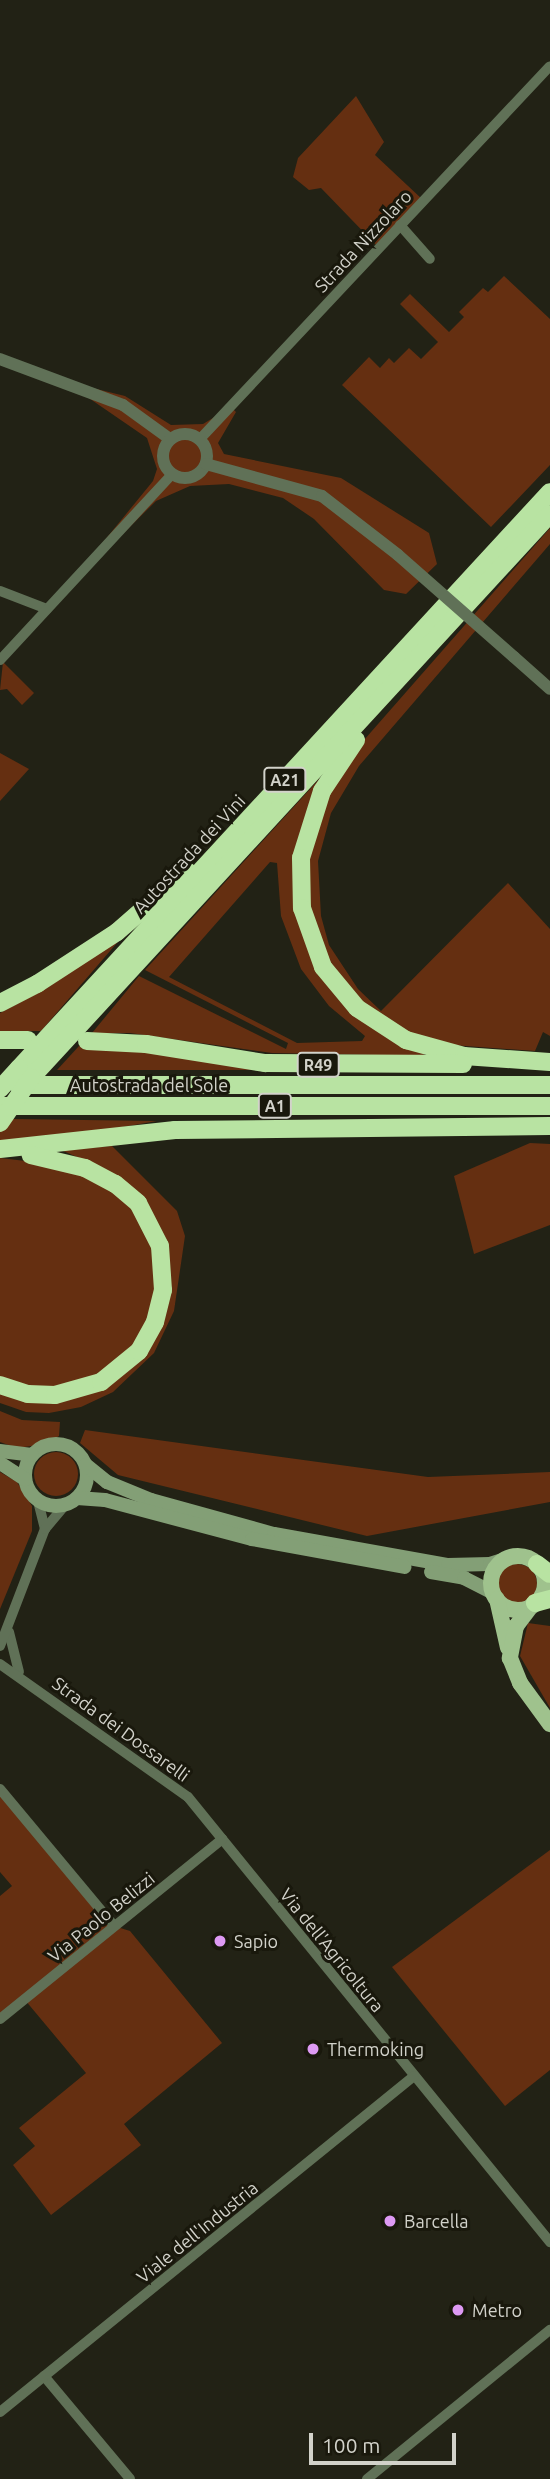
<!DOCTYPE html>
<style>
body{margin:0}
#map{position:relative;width:550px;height:2479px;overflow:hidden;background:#222215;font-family:Ubuntu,sans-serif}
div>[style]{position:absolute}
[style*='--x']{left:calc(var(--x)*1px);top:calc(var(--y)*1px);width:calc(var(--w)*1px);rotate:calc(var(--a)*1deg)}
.green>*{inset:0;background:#652f11}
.round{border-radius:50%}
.minor>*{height:10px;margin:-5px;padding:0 5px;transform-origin:5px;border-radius:5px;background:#607157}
.tertiary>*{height:12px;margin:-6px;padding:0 6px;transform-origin:6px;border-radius:6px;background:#607157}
.tertiary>.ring{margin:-6px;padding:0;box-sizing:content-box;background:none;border:12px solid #607157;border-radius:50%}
.secondary>*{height:14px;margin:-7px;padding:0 7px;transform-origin:7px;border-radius:7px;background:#839f76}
.secondary>.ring{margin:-7px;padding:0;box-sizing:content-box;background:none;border:14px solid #839f76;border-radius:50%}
.primary>*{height:16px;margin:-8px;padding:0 8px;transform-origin:8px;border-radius:8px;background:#9fc28d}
.primary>.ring{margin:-8px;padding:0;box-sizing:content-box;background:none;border:16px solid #9fc28d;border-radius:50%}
.motorway>*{height:18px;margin:-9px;padding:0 9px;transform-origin:9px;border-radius:9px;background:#b8e3a2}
.tertiary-bridge>*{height:12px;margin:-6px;padding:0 6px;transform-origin:6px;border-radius:6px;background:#607157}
.motorway-bridge>*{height:18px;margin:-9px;padding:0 9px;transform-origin:9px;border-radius:9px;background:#b8e3a2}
.dots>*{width:19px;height:19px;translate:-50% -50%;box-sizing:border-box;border:4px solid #19180c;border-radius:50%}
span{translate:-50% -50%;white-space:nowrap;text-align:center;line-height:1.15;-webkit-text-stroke:6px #19180c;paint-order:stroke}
.shield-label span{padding:2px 5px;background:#19180c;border:2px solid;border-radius:5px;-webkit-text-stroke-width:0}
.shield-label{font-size:16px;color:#d2d2ca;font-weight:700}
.street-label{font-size:18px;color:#d2d2ca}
.poi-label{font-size:18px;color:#d2d2ca}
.left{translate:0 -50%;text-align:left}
.scale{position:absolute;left:309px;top:2433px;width:147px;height:32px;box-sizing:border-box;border:4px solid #d2d2ca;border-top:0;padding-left:9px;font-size:21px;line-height:24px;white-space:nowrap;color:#d2d2ca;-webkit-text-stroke:5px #19180c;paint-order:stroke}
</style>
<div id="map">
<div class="green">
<div style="clip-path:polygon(356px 96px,384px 142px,375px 155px,423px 200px,379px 248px,321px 188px,309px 190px,293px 177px,298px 158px)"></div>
<div style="clip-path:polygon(504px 276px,550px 319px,550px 465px,491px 527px,342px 385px,369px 357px,380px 368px,389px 358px,394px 363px,409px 348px,421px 359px,438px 342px,400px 304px,410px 294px,449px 332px,464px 317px,459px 312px,483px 288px,488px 292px)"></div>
<div style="clip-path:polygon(64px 381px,125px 396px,171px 425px,203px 424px,231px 407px,236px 412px,218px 443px,224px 454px,341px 478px,429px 533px,437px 564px,406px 594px,384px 590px,314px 519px,283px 498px,229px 484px,190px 486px,156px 501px,56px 600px,153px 481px,157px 469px,147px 438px)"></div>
<div style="clip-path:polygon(550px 528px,550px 544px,359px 766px,331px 813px,318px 861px,321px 916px,329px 945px,358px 989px,381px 1011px,508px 883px,550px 929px,550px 1036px,543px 1032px,535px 1051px,438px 1044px,401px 1031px,345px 988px,313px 933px,306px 867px,324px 800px,364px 740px)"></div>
<div style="clip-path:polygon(3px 662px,34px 693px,22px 705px,7px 689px,0 690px)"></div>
<div style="clip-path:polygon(0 753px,29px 769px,0 801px)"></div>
<div style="clip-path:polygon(evenodd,320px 778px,296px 863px,328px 983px,426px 1056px,272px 1053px,130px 1033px,92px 1033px,139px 976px,286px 1049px,288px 1043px,145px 970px,320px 778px,270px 862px,277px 863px,281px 916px,301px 969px,329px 1006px,365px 1036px,362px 1041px,297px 1043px,169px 977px,270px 862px)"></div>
<div style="clip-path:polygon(123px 936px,41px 1031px,0 1031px,0 1013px,47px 988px)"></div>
<div style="clip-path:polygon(79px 1046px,119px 1046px,267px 1070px,57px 1070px)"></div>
<div style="clip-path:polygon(12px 1119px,157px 1121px,66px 1137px,0 1141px,0 1132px)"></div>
<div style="clip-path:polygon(530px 1143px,550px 1144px,550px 1225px,474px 1254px,454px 1176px)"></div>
<div style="clip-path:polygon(112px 1146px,177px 1211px,185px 1236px,174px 1311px,154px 1353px,113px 1392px,81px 1407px,49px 1413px,26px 1412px,0 1403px,0 1391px,47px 1400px,142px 1354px,163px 1245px,93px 1164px,61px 1150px)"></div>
<div style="clip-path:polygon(0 1158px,68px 1166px,131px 1203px,152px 1238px,157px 1277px,152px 1316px,128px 1353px,99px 1376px,39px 1390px,0 1380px)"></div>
<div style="clip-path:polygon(0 1411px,22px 1420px,60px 1422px,59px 1436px,46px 1444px,17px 1448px,0 1442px)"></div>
<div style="clip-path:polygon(85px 1430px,428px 1477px,550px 1472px,550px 1502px,367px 1536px,118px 1475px,80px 1443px)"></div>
<div class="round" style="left:34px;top:1452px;width:44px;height:44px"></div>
<div style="clip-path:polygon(0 1472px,17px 1482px,32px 1506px,32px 1531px,0 1609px)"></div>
<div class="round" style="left:497px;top:1564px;width:40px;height:40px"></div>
<div style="clip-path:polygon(528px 1623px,550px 1626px,550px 1708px,520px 1656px)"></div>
<div style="clip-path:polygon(0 1789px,114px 1926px,130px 1931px,222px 2043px,124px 2124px,141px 2145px,51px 2215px,13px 2165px,35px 2146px,19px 2128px,86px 2073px,25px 2000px,0 2020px,0 1896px,12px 1886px,0 1872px)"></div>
<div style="clip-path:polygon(550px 1850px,550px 2070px,505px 2106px,392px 1967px)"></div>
</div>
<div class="minor">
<div style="--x:400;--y:225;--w:45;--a:48.6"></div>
<div style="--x:200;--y:439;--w:511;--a:-46.82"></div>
<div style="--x:0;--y:591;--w:50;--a:21"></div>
<div style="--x:0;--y:660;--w:253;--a:-47.2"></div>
<div style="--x:38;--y:1501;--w:29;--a:76"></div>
<div style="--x:9;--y:1632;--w:41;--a:76"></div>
<div style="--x:0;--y:1646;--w:125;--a:-69"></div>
<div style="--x:45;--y:1529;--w:31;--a:-50"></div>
<div style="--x:0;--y:1664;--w:230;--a:35.3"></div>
<div style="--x:188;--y:1797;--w:574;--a:50.87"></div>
<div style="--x:0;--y:1789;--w:178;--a:50.2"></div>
<div style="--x:0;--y:2019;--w:286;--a:-39"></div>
<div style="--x:44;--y:2376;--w:134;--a:50.1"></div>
<div style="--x:0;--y:2412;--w:533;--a:-39.06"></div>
<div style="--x:367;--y:2479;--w:236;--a:-39.2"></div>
</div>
<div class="tertiary">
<div style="--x:0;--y:359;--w:131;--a:20.5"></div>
<div style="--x:123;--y:405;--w:58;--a:35.9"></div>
<div class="ring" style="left:163px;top:434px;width:32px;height:32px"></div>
<div style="--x:206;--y:464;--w:120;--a:15.4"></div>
<div style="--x:322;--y:496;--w:96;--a:37.8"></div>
<div style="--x:514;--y:657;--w:48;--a:41.6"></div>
</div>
<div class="secondary">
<div class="ring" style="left:25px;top:1444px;width:48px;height:48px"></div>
<div style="--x:0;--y:1451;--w:32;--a:7"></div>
<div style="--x:0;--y:1463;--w:30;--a:33"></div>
<div style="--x:86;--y:1465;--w:27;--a:39"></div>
<div style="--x:107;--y:1482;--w:48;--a:22.2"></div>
<div style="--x:151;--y:1500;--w:128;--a:15.5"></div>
<div style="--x:274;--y:1534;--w:177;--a:10.1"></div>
<div style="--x:448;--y:1565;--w:42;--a:-1.4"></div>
<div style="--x:490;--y:1564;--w:19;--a:-18"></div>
<div style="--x:77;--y:1498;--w:28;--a:4"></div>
<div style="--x:105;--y:1500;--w:152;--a:14.9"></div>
<div style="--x:252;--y:1539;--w:155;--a:10.4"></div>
<div style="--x:431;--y:1572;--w:34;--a:10"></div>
<div style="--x:464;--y:1578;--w:33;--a:27"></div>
</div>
<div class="primary">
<div class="ring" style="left:491px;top:1556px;width:38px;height:38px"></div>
<div style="--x:497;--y:1599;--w:50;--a:77.3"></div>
<div style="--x:532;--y:1605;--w:26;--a:127"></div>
<div style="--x:516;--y:1626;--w:33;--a:101"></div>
<div style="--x:510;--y:1658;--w:27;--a:68"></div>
<div style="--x:520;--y:1683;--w:51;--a:53.8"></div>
</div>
<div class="motorway">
<div style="--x:356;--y:740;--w:61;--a:123.7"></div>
<div style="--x:322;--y:791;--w:70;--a:107.4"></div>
<div style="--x:301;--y:858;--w:50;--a:88.9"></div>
<div style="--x:302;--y:908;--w:63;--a:70.4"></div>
<div style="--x:323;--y:967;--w:53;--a:50.3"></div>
<div style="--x:357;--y:1008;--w:59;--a:33.1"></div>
<div style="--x:406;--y:1040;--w:60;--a:15.4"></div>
<div style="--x:464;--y:1056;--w:86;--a:4"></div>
<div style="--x:0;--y:1003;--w:42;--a:-27.2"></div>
<div style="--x:37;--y:984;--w:95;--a:-33"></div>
<div style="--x:117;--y:932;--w:93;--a:-41.1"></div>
<div style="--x:0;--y:1040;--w:28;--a:0"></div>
<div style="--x:87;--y:1041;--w:59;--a:2.9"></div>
<div style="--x:146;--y:1044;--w:121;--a:9.1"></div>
<div style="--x:265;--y:1063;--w:198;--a:0.3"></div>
<div style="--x:19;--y:1068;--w:783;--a:-47.33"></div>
<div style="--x:31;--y:1078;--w:766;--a:-47.38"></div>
<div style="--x:18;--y:1085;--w:532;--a:0"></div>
<div style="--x:0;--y:1106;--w:550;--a:0"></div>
<div style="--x:0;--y:1149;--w:176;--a:-6.2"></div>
<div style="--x:175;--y:1130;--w:375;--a:-0.6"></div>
<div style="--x:0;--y:1385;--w:29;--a:18"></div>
<div style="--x:28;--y:1394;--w:27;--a:2"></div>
<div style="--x:55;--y:1395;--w:48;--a:-15.8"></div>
<div style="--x:101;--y:1382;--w:49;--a:-39.2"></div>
<div style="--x:139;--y:1351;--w:33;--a:-61"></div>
<div style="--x:155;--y:1322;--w:33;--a:-76"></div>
<div style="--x:163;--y:1290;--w:44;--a:-93.9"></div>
<div style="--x:160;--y:1246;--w:48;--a:-117.1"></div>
<div style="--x:138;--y:1203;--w:30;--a:-140"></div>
<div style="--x:115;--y:1184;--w:34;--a:-152"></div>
<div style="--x:85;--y:1168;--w:56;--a:-166.5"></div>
<div style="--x:537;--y:1564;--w:16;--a:38"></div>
<div style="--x:535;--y:1603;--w:16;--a:-15"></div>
</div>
<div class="tertiary-bridge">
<div style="--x:398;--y:555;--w:154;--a:41.3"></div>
</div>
<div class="motorway-bridge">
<div style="--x:0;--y:1089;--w:28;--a:-48"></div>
<div style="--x:0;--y:1123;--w:55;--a:-55.4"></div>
</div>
<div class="dots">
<div style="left:220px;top:1941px;background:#dd99f3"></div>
<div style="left:313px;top:2049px;background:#dd99f3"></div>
<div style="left:390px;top:2221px;background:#dd99f3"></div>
<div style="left:458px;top:2310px;background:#dd99f3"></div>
</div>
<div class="shield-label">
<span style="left:285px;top:780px">A21</span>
<span style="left:318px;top:1065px">R49</span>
<span style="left:275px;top:1106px">A1</span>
</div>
<div class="street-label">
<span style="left:363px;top:241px;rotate:-47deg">Strada Nizzolaro</span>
<span style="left:189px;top:854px;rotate:-47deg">Autostrada dei Vini</span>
<span style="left:149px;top:1085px">Autostrada del Sole</span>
<span style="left:121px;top:1729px;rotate:36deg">Strada dei Dossarelli</span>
<span style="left:101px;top:1917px;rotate:-39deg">Via Paolo Belizzi</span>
<span style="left:332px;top:1950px;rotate:51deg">Via dell'Agricoltura</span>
<span style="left:197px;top:2232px;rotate:-39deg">Viale dell'Industria</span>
</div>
<div class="poi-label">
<span class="left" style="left:234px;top:1941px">Sapio</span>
<span class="left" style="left:327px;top:2049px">Thermoking</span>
<span class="left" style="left:404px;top:2221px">Barcella</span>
<span class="left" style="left:472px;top:2310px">Metro</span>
</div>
<div class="scale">100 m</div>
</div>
